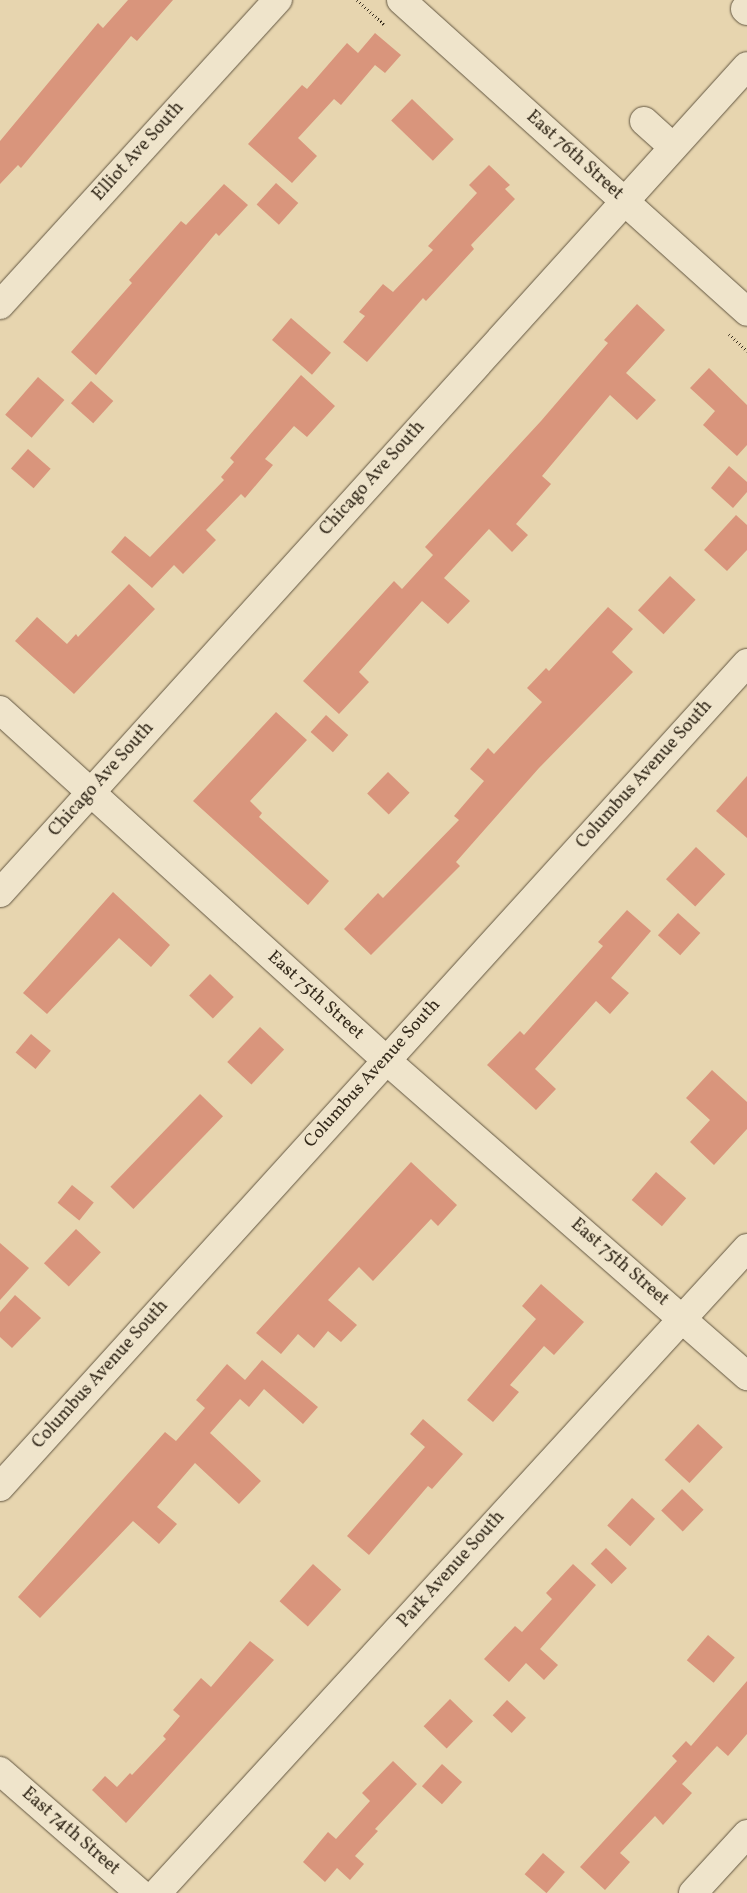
<!DOCTYPE html>
<style>
body{margin:0}
#map{position:relative;width:747px;height:1893px;overflow:hidden;background:#e7d5af;font-family:Vollkorn,serif}
div>[style]{position:absolute}
[style*='--x']{left:calc(var(--x)*1px);top:calc(var(--y)*1px);width:calc(var(--w)*1px);rotate:calc(var(--a)*1deg)}
.building>*{inset:0;background:#d9957c;transform-origin:0 0}
.path>*{height:3px;margin-top:-1.5px;transform-origin:0;background:repeating-linear-gradient(90deg,#352b1c 0 1px,transparent 0 3.5px)}
.roads{filter:drop-shadow(0 0 1px #625641) drop-shadow(0 0 1px #625641)}
.minor>*{height:28px;margin:-14px;padding:0 14px;transform-origin:14px;border-radius:14px;background:#efe4cb}
span{translate:-50% -50%;white-space:nowrap;text-align:center;line-height:1.15;-webkit-text-stroke:4.5px #efe4cb;paint-order:stroke}
.street-label{font-size:18px;color:#352b1c}
</style>
<div id="map">
<div class="building">
<div style="clip-path:polygon(128px 0,173px 0,137px 41px,131px 36px,21px 168px,18px 165px,0 184px,0 141px,98px 23px,103px 28px)"></div>
<div style="clip-path:polygon(375px 33px,401px 55px,385px 73px,375px 65px,341px 105px,334px 99px,298px 138px,317px 156px,292px 183px,248px 144px,302px 85px,307px 89px,347px 43px,358px 53px)"></div>
<div style="left:412px;top:99px;width:58px;height:30px;rotate:44deg"></div>
<div style="clip-path:polygon(489px 165px,510px 185px,505px 189px,515px 199px,471px 245px,474px 249px,426px 301px,423px 298px,367px 362px,343px 342px,365px 316px,359px 312px,383px 284px,393px 292px,433px 250px,428px 246px,477px 193px,469px 185px)"></div>
<div style="left:276px;top:183px;width:30px;height:29px;rotate:42deg"></div>
<div style="clip-path:polygon(224px 184px,248px 205px,219px 236px,216px 233px,96px 375px,71px 352px,132px 283px,129px 280px,181px 221px,186px 225px)"></div>
<div style="clip-path:polygon(637px 304px,665px 330px,626px 373px,656px 400px,637px 420px,610px 395px,542px 476px,551px 484px,516px 524px,528px 535px,512px 552px,489px 529px,444px 578px,470px 601px,448px 624px,422px 601px,359px 672px,369px 682px,339px 714px,303px 681px,394px 581px,402px 589px,433px 555px,425px 547px,541px 421px,608px 343px,604px 340px)"></div>
<div style="left:291px;top:318px;width:53px;height:29px;rotate:41deg"></div>
<div style="clip-path:polygon(709px 368px,747px 405px,747px 445px,737px 456px,703px 425px,715px 411px,690px 388px)"></div>
<div style="clip-path:polygon(301px 375px,335px 406px,307px 437px,294px 426px,265px 459px,273px 465px,245px 498px,241px 494px,206px 530px,216px 540px,183px 574px,174px 565px,152px 588px,111px 552px,125px 536px,150px 557px,224px 480px,221px 477px,234px 462px,230px 458px)"></div>
<div style="left:38px;top:377px;width:35px;height:50px;rotate:41deg"></div>
<div style="left:91px;top:381px;width:30px;height:30px;rotate:42deg"></div>
<div style="left:28px;top:449px;width:30px;height:26px;rotate:41deg"></div>
<div style="clip-path:polygon(729px 466px,747px 482px,747px 492px,733px 508px,711px 488px)"></div>
<div style="clip-path:polygon(736px 515px,747px 525px,747px 550px,727px 571px,704px 550px)"></div>
<div style="left:670px;top:576px;width:35px;height:47px;rotate:43deg"></div>
<div style="clip-path:polygon(129px 584px,155px 609px,74px 694px,15px 641px,37px 617px,67px 644px,76px 634px,78px 637px)"></div>
<div style="clip-path:polygon(608px 607px,633px 629px,612px 652px,633px 672px,539px 768px,456px 862px,460px 866px,371px 955px,344px 929px,378px 893px,383px 898px,459px 820px,454px 816px,484px 781px,470px 769px,488px 748px,494px 754px,542px 702px,527px 688px,546px 668px,549px 671px)"></div>
<div style="clip-path:polygon(276px 712px,307px 740px,250px 801px,262px 813px,259px 817px,329px 881px,308px 905px,193px 801px)"></div>
<div style="left:326px;top:715px;width:30px;height:23px;rotate:42deg"></div>
<div style="left:388px;top:772px;width:30px;height:30px;rotate:44deg"></div>
<div style="clip-path:polygon(747px 776px,747px 838px,716px 811px)"></div>
<div style="left:696px;top:847px;width:40px;height:44px;rotate:43deg"></div>
<div style="clip-path:polygon(113px 892px,170px 945px,151px 967px,119px 938px,47px 1014px,23px 993px)"></div>
<div style="clip-path:polygon(627px 910px,651px 931px,611px 978px,629px 993px,610px 1014px,596px 1001px,535px 1069px,556px 1089px,536px 1110px,487px 1065px,520px 1031px,524px 1035px,603px 946px,598px 942px)"></div>
<div style="left:678px;top:913px;width:30px;height:30px;rotate:42deg"></div>
<div style="left:210px;top:974px;width:33px;height:30px;rotate:44deg"></div>
<div style="left:260px;top:1027px;width:33px;height:48px;rotate:43deg"></div>
<div style="left:31px;top:1034px;width:26px;height:24px;rotate:40deg"></div>
<div style="clip-path:polygon(712px 1070px,747px 1102px,747px 1129px,714px 1165px,690px 1142px,710px 1120px,686px 1098px)"></div>
<div style="left:200px;top:1094px;width:32px;height:129px;rotate:44deg"></div>
<div style="clip-path:polygon(411px 1162px,457px 1205px,438px 1226px,431px 1219px,373px 1281px,359px 1267px,328px 1300px,357px 1325px,341px 1342px,328px 1331px,314px 1348px,298px 1334px,281px 1354px,256px 1333px)"></div>
<div style="left:656px;top:1172px;width:40px;height:37px;rotate:41deg"></div>
<div style="left:72px;top:1185px;width:28px;height:23px;rotate:39deg"></div>
<div style="left:76px;top:1229px;width:34px;height:47px;rotate:43deg"></div>
<div style="clip-path:polygon(0 1243px,29px 1268px,0 1300px)"></div>
<div style="clip-path:polygon(541px 1284px,584px 1322px,554px 1355px,544px 1346px,510px 1385px,519px 1392px,493px 1422px,467px 1400px,536px 1319px,522px 1306px)"></div>
<div style="clip-path:polygon(15px 1295px,41px 1318px,12px 1348px,0 1337px,0 1312px)"></div>
<div style="clip-path:polygon(262px 1360px,318px 1407px,303px 1424px,264px 1389px,249px 1407px,240px 1399px,210px 1433px,261px 1481px,239px 1504px,195px 1463px,157px 1507px,177px 1524px,159px 1544px,133px 1521px,40px 1618px,18px 1597px,165px 1432px,176px 1441px,205px 1408px,196px 1400px,227px 1364px,245px 1380px)"></div>
<div style="clip-path:polygon(423px 1419px,463px 1454px,432px 1489px,428px 1486px,369px 1555px,347px 1536px,425px 1447px,410px 1434px)"></div>
<div style="left:698px;top:1424px;width:34px;height:49px;rotate:43deg"></div>
<div style="left:682px;top:1489px;width:30px;height:30px;rotate:44deg"></div>
<div style="left:632px;top:1498px;width:31px;height:37px;rotate:42deg"></div>
<div style="left:606px;top:1548px;width:29px;height:22px;rotate:44deg"></div>
<div style="left:313px;top:1564px;width:38px;height:50px;rotate:42deg"></div>
<div style="clip-path:polygon(573px 1564px,596px 1585px,540px 1649px,558px 1665px,544px 1680px,526px 1663px,509px 1682px,484px 1659px,515px 1626px,522px 1632px,552px 1599px,546px 1593px)"></div>
<div style="left:708px;top:1635px;width:35px;height:33px;rotate:40deg"></div>
<div style="clip-path:polygon(250px 1641px,274px 1660px,126px 1823px,92px 1790px,105px 1776px,117px 1787px,130px 1773px,132px 1775px,166px 1739px,163px 1736px,180px 1716px,173px 1710px,201px 1678px,211px 1687px)"></div>
<div style="clip-path:polygon(747px 1681px,747px 1734px,728px 1756px,717px 1746px,682px 1784px,692px 1793px,663px 1825px,655px 1816px,620px 1853px,630px 1862px,605px 1890px,580px 1867px,677px 1761px,672px 1756px,686px 1741px,691px 1746px)"></div>
<div style="left:450px;top:1699px;width:32px;height:38px;rotate:44deg"></div>
<div style="left:507px;top:1700px;width:26px;height:21px;rotate:43deg"></div>
<div style="clip-path:polygon(393px 1761px,417px 1784px,375px 1829px,378px 1831px,355px 1856px,364px 1864px,350px 1880px,337px 1868px,325px 1882px,303px 1862px,328px 1832px,336px 1839px,370px 1801px,362px 1793px)"></div>
<div style="left:442px;top:1764px;width:27px;height:30px;rotate:42deg"></div>
<div style="left:543px;top:1853px;width:29px;height:28px;rotate:41deg"></div>
</div>
<div class="path">
<div style="--x:357;--y:0;--w:36;--a:42"></div>
<div style="--x:729;--y:334;--w:25;--a:43"></div>
</div>
<div class="roads">
<div class="minor">
<div style="--x:401;--y:0;--w:466;--a:42"></div>
<div style="--x:745;--y:9;--w:3;--a:45"></div>
<div style="--x:644;--y:121;--w:39;--a:42"></div>
<div style="--x:0;--y:305;--w:413;--a:-47.7"></div>
<div style="--x:0;--y:710;--w:521;--a:42.2"></div>
<div style="--x:386;--y:1060;--w:480;--a:41.2"></div>
<div style="--x:0;--y:893;--w:1114;--a:-47.91"></div>
<div style="--x:0;--y:1487;--w:1112;--a:-47.81"></div>
<div style="--x:0;--y:1771;--w:186;--a:41.1"></div>
<div style="--x:157;--y:1893;--w:874;--a:-47.55"></div>
<div style="--x:693;--y:1893;--w:80;--a:-47.5"></div>
</div>
</div>
<div class="street-label">
<span style="left:139px;top:152px;rotate:-48deg">Elliot Ave South</span>
<span style="left:574px;top:156px;rotate:42deg">East 76th Street</span>
<span style="left:373px;top:479px;rotate:-48deg">Chicago Ave South</span>
<span style="left:645px;top:775px;rotate:-48deg">Columbus Avenue South</span>
<span style="left:102px;top:780px;rotate:-48deg">Chicago Ave South</span>
<span style="left:315px;top:996px;rotate:42deg">East 75th Street</span>
<span style="left:373px;top:1074px;rotate:-48deg">Columbus Avenue South</span>
<span style="left:619px;top:1263px;rotate:41deg">East 75th Street</span>
<span style="left:101px;top:1375px;rotate:-48deg">Columbus Avenue South</span>
<span style="left:452px;top:1570px;rotate:-48deg">Park Avenue South</span>
<span style="left:70px;top:1832px;rotate:41deg">East 74th Street</span>
</div>
</div>
